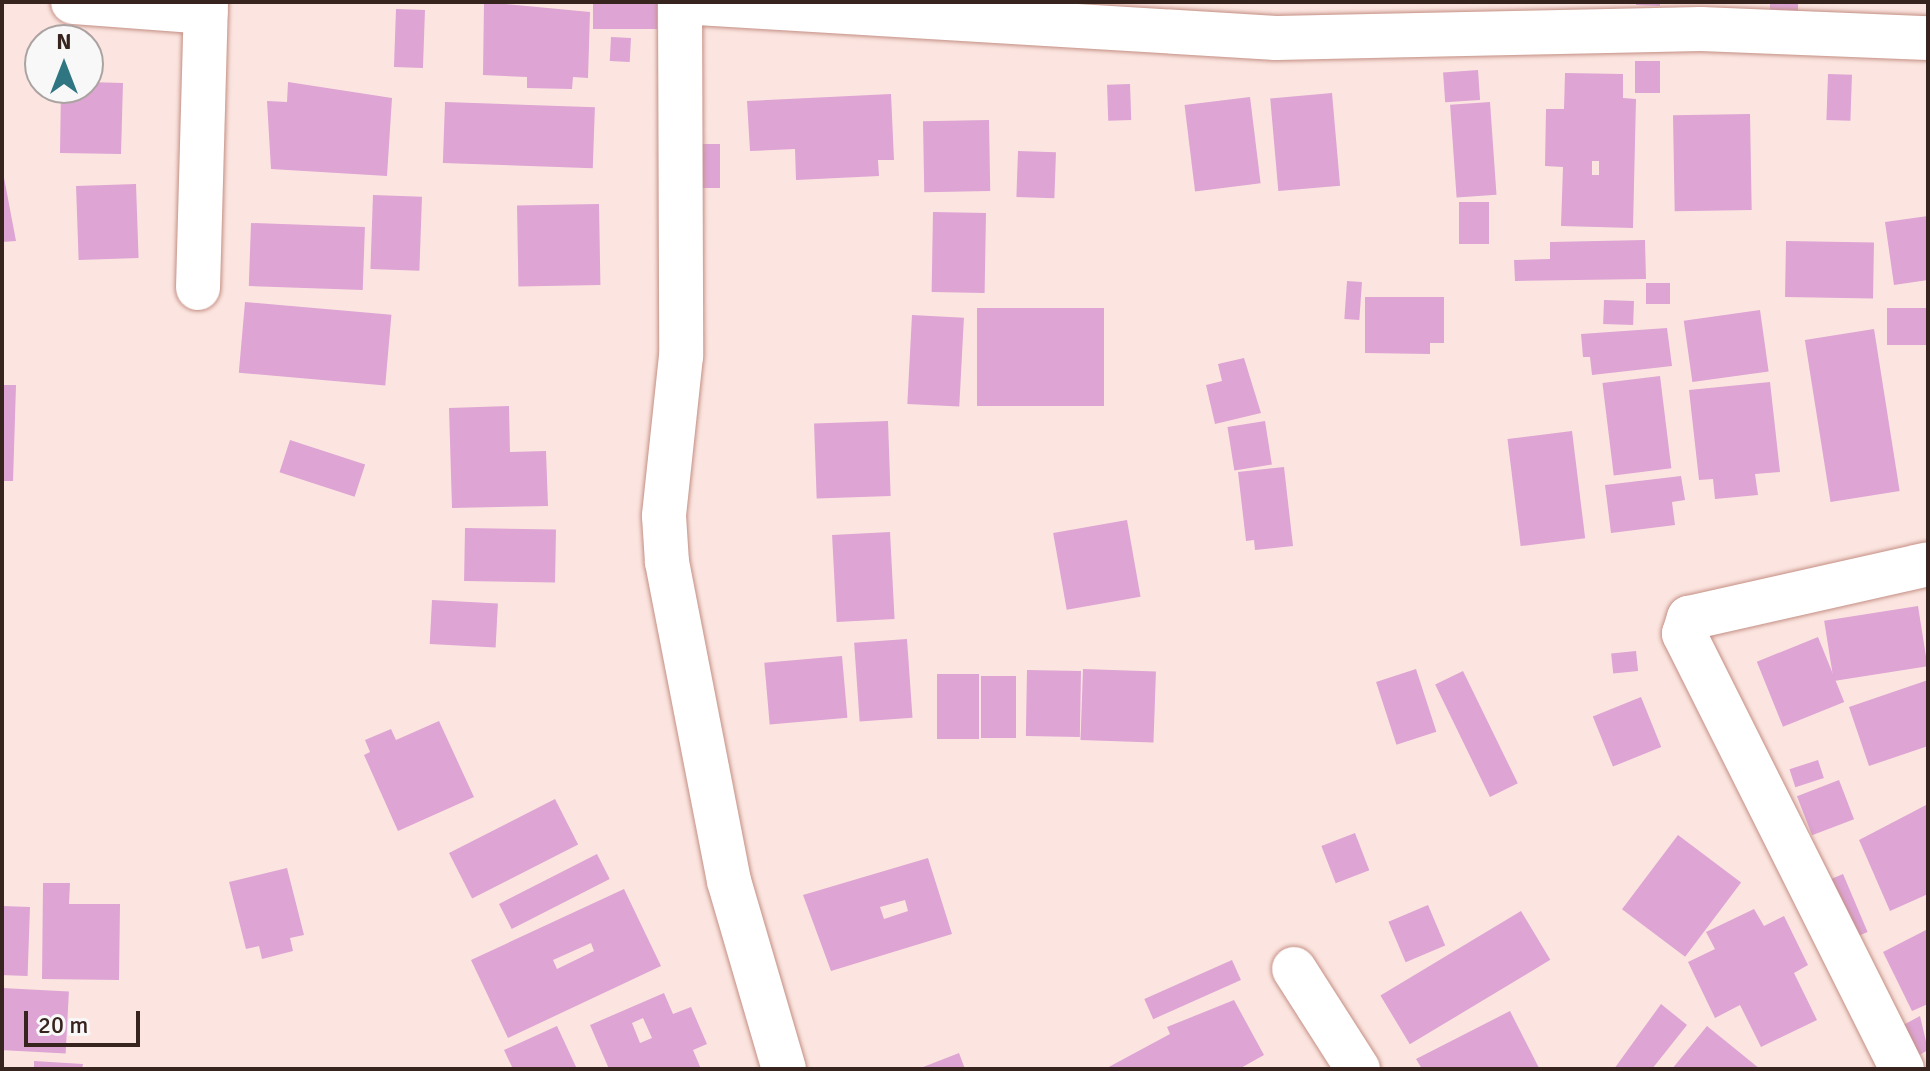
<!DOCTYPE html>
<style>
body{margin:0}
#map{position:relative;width:1930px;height:1071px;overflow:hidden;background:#fce5e0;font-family:Signika,sans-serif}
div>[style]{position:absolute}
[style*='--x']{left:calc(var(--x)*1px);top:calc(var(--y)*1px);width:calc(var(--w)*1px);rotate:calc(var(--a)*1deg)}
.building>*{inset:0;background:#dda4d4;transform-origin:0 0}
.roads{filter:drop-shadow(0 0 2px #c38f84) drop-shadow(0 0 2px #c38f84)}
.minor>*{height:44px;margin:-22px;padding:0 22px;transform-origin:22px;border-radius:22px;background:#fff}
span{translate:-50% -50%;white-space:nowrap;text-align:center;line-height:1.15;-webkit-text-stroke:6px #f8f8f8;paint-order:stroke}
.frame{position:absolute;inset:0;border:4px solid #38241f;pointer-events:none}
.north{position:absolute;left:24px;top:24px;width:80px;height:80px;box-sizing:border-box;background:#f8f8f8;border:2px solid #aba3a1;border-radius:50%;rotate:0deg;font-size:22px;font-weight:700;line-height:32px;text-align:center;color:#38241f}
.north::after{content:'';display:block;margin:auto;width:28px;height:36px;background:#2f7582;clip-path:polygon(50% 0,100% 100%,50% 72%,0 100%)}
.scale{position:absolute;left:24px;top:1011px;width:116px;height:36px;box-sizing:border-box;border:4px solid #38241f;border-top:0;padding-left:10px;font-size:24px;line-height:28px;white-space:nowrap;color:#38241f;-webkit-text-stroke:6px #f8f8f8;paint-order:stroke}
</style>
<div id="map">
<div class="building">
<div style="clip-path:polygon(484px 2px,590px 12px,588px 78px,573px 77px,572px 89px,527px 88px,527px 77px,483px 75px)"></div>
<div style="left:593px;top:2px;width:64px;height:27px"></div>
<div style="clip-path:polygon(1636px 2px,1660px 2px,1660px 6px,1636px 5px)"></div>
<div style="left:1770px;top:2px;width:28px;height:24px"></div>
<div style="left:396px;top:9px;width:29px;height:58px;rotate:2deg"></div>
<div style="left:611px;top:37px;width:20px;height:24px;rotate:3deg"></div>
<div style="left:1635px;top:61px;width:25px;height:32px"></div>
<div style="left:1478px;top:70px;width:30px;height:35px;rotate:86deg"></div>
<div style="clip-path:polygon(evenodd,1565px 73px,1623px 74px,1623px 98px,1636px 99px,1633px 228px,1561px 226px,1563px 167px,1545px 166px,1546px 109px,1564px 109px,1565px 73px,1592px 161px,1599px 161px,1599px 175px,1592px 175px,1592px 161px)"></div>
<div style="left:1828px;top:74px;width:24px;height:46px;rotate:2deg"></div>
<div style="clip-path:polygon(88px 82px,123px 83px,121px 154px,60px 153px,61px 88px,88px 88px)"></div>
<div style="clip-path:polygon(288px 82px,392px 98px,387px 176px,271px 169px,267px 101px,287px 102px)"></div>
<div style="left:1130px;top:84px;width:36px;height:23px;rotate:88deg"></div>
<div style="left:1332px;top:93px;width:93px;height:62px;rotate:85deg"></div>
<div style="clip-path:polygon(891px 94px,894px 160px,878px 160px,879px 176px,796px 180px,795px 149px,750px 151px,747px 101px)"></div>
<div style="left:1250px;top:97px;width:87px;height:66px;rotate:83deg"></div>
<div style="left:445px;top:102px;width:150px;height:61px;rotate:2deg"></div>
<div style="left:1490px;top:102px;width:93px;height:40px;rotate:86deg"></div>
<div style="left:1750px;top:114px;width:96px;height:77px;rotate:89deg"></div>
<div style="left:989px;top:120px;width:71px;height:66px;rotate:89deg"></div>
<div style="left:720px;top:144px;width:44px;height:32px;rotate:90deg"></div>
<div style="left:1018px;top:151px;width:38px;height:46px;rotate:2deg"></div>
<div style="clip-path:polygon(2px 167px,16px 241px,2px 242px)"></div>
<div style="left:136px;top:184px;width:74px;height:60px;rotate:88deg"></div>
<div style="left:373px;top:195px;width:49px;height:74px;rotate:2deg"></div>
<div style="left:1459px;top:202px;width:30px;height:42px"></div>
<div style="left:599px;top:204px;width:81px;height:82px;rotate:89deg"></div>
<div style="left:933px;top:212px;width:53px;height:80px;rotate:1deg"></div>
<div style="clip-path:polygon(1928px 216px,1928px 280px,1894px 285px,1885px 222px)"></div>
<div style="left:251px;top:223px;width:114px;height:63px;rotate:2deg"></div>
<div style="clip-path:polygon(1645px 240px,1646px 279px,1515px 281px,1514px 260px,1550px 259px,1550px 242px)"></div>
<div style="left:1786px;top:241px;width:88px;height:56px;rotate:1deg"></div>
<div style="left:1347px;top:281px;width:15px;height:38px;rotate:4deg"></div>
<div style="left:1646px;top:283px;width:24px;height:21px"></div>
<div style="clip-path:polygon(1365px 297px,1444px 297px,1444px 343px,1430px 343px,1430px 354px,1365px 353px)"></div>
<div style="left:1604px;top:300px;width:30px;height:24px;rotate:2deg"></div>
<div style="left:245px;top:302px;width:147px;height:71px;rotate:5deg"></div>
<div style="left:977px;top:308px;width:127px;height:98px"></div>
<div style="left:1928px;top:308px;width:37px;height:41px;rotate:90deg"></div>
<div style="left:1760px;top:310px;width:62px;height:77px;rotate:82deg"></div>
<div style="left:912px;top:315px;width:52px;height:89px;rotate:3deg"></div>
<div style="clip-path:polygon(1667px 328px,1672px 366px,1592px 375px,1590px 357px,1583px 357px,1581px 334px)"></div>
<div style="left:1874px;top:329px;width:164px;height:70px;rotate:81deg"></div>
<div style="clip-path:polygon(1244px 358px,1261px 413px,1215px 424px,1206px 385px,1222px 381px,1218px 364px)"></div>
<div style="left:1660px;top:376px;width:93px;height:58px;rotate:83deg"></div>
<div style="clip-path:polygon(1770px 382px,1780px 472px,1755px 474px,1758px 495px,1715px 499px,1713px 479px,1699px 480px,1689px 390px)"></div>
<div style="clip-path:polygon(2px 385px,16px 385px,13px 481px,2px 481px)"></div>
<div style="clip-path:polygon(509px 406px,510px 452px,546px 451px,548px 506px,452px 508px,449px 408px)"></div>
<div style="left:888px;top:421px;width:75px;height:74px;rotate:88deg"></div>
<div style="left:1265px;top:421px;width:44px;height:38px;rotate:81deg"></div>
<div style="left:1572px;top:431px;width:108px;height:65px;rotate:83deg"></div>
<div style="left:290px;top:440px;width:79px;height:34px;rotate:18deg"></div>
<div style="clip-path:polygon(1284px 467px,1293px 546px,1255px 550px,1254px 540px,1246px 541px,1238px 472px)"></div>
<div style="clip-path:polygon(1681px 476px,1685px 500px,1672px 502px,1675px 525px,1611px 533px,1605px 485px)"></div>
<div style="left:1127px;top:520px;width:78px;height:75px;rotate:80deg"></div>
<div style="left:465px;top:528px;width:91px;height:53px;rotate:1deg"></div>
<div style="left:890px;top:532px;width:87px;height:58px;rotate:87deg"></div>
<div style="left:432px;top:600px;width:66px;height:44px;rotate:3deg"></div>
<div style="left:1918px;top:606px;width:61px;height:95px;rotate:81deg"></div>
<div style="left:1818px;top:637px;width:70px;height:66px;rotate:68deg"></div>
<div style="left:907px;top:639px;width:79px;height:53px;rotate:86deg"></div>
<div style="left:1636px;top:651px;width:20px;height:25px;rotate:84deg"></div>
<div style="left:842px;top:656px;width:62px;height:78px;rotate:85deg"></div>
<div style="left:1083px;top:669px;width:73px;height:71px;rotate:2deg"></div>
<div style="left:1416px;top:669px;width:66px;height:42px;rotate:72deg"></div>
<div style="left:1027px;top:670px;width:54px;height:66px;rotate:1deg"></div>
<div style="left:1463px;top:671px;width:125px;height:31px;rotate:64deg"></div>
<div style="left:937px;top:674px;width:42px;height:65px"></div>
<div style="left:981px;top:676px;width:35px;height:62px"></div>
<div style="clip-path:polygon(1928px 680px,1928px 746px,1869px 766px,1849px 707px)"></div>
<div style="left:1641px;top:697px;width:54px;height:52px;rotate:68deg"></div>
<div style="clip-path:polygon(439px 721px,474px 797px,398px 831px,364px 755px,370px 752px,365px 740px,391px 729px,396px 740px)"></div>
<div style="left:1818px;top:760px;width:19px;height:30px;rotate:72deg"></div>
<div style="left:1839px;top:780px;width:42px;height:45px;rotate:69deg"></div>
<div style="left:555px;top:799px;width:51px;height:119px;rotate:63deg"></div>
<div style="clip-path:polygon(1928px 804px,1928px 894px,1890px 911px,1859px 840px)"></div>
<div style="left:1355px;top:833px;width:40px;height:36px;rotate:69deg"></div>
<div style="left:1678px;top:835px;width:79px;height:93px;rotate:37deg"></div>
<div style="left:597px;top:854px;width:28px;height:110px;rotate:63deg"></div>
<div style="clip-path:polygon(evenodd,928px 858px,952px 934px,831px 971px,803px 895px,928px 858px,905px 900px,908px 911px,884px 919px,880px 907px,905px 900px)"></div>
<div style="clip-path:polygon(287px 868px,304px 935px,290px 938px,293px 951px,262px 959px,259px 946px,246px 949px,229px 882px)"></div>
<div style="left:1843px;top:874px;width:63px;height:27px;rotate:67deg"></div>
<div style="clip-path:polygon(43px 883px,70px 883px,69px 904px,120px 904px,119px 980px,42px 979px)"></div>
<div style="clip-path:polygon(evenodd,624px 889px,661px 966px,508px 1038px,471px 960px,624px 889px,591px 943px,594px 951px,557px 969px,553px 960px,591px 943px)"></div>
<div style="left:1428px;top:905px;width:44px;height:43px;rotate:67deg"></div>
<div style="left:2px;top:906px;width:28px;height:69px;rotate:2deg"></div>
<div style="clip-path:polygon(1754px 909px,1764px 926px,1784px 916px,1808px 965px,1794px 973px,1817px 1020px,1761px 1047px,1740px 1005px,1715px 1018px,1688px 962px,1715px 949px,1706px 932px)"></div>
<div style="left:1521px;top:911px;width:57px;height:164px;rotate:59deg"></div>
<div style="clip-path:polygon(1928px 929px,1928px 1004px,1912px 1011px,1883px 952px)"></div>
<div style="left:1232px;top:960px;width:22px;height:96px;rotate:66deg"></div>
<div style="left:2px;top:988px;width:67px;height:62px;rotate:3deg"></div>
<div style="clip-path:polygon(evenodd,664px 993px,673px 1014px,691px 1007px,707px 1044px,693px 1050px,701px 1069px,609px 1069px,590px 1025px,664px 993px,643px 1018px,652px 1038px,640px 1043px,632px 1023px,643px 1018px)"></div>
<div style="clip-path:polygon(1234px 1000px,1264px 1055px,1239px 1069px,1105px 1069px,1170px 1034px,1167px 1027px)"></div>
<div style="clip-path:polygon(1661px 1004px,1687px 1025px,1652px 1069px,1614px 1069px)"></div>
<div style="clip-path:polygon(1510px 1011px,1539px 1068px,1422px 1069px,1416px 1059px)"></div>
<div style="clip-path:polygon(1920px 1016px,1928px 1050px,1911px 1060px,1894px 1030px)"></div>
<div style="clip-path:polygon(557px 1026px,577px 1069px,513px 1069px,504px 1050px)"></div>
<div style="clip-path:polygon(1707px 1026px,1760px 1069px,1672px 1069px)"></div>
<div style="clip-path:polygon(959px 1053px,965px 1069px,918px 1069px)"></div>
<div style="clip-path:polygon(34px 1061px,83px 1064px,82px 1069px,34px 1069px)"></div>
</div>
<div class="roads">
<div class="minor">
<div style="--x:73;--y:2;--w:133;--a:4.3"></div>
<div style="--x:680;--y:2;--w:354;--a:89.8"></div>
<div style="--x:681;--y:356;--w:161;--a:96.1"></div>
<div style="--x:664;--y:516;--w:46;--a:86.3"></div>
<div style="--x:667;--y:562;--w:325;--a:79"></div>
<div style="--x:729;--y:881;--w:196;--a:73.7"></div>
<div style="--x:681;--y:2;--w:596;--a:3.46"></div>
<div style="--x:1276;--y:38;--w:425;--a:-1.2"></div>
<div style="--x:1701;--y:29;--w:227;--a:2.3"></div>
<div style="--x:198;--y:288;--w:286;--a:-88.4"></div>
<div style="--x:1294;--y:969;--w:119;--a:57.4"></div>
<div style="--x:1902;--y:1069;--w:487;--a:-116.6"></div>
<div style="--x:1684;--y:634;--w:17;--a:-73"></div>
<div style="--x:1689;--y:618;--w:245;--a:-12.7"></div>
</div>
</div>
<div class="frame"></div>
<div class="north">N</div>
<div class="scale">20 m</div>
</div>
